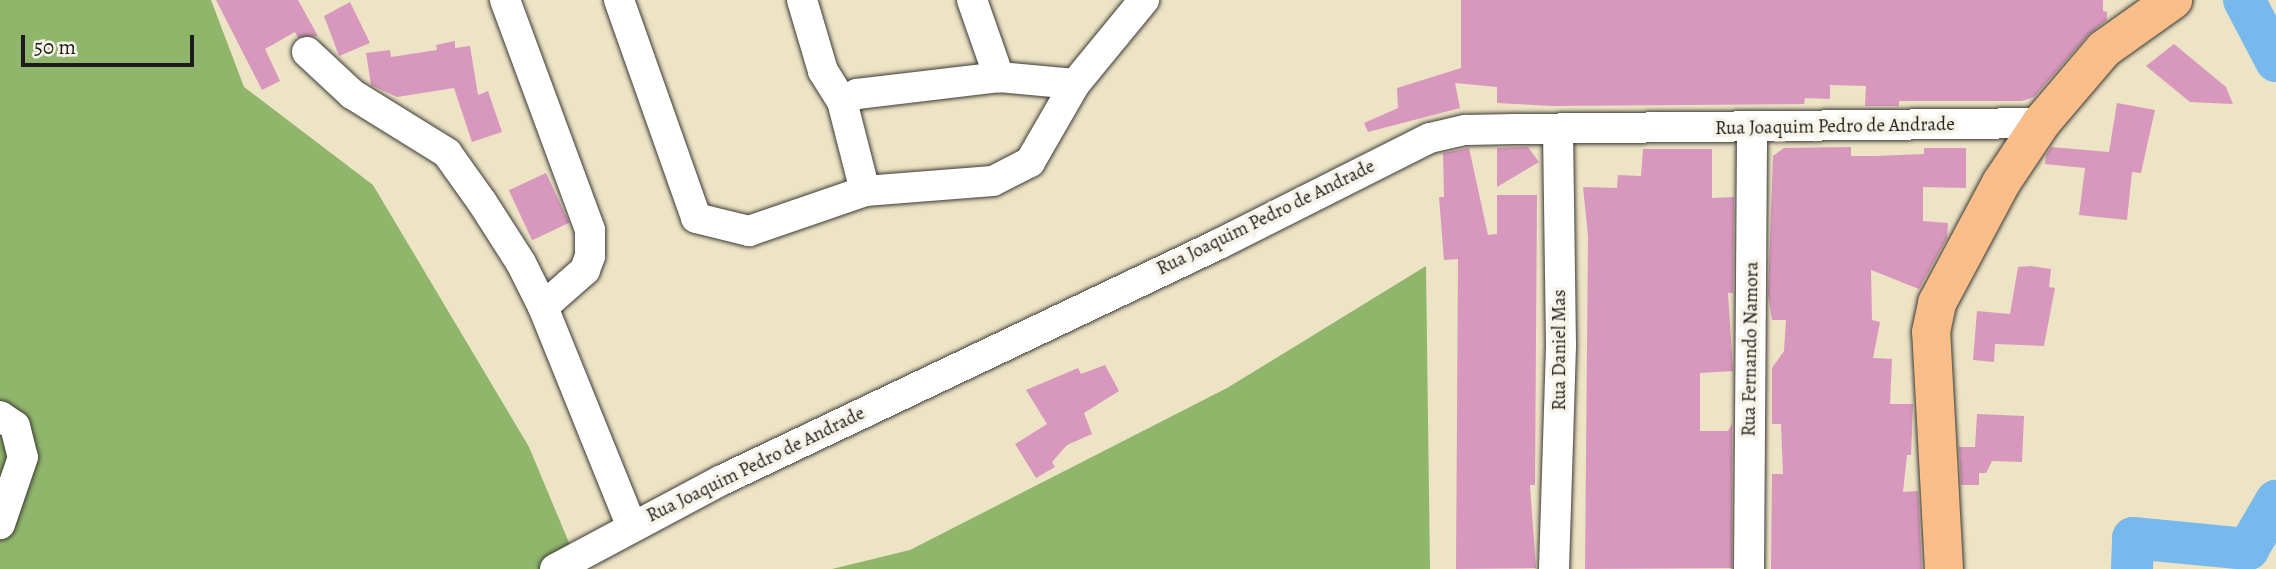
<!DOCTYPE html>
<style>
body{margin:0}
#map{position:relative;width:2276px;height:569px;overflow:hidden;background:#ede3c5;font-family:Alegreya,serif}
div>[style]{position:absolute}
[style*='--x']{left:calc(var(--x)*1px);top:calc(var(--y)*1px);width:calc(var(--w)*1px);rotate:calc(var(--a)*1deg)}
.forest>*{inset:0;background:#90b66b}
.river>*{height:42px;margin:-21px;padding:0 21px;transform-origin:21px;border-radius:21px;background:#77b9ec}
.building>*{inset:0;background:#d898bd;transform-origin:0 0}
.roads{filter:drop-shadow(0 0 2px #3b3a35) drop-shadow(0 0 2px #3b3a35)}
.minor>*{height:30px;margin:-15px;padding:0 15px;transform-origin:15px;border-radius:15px;background:#fff}
.major>*{height:38px;margin:-19px;padding:0 19px;transform-origin:19px;border-radius:19px;background:#f8bd88}
span{translate:-50% -50%;white-space:nowrap;text-align:center;line-height:1.15;-webkit-text-stroke:7px #f7f3e8;paint-order:stroke}
.street-label{font-size:19px;color:#1c1c1c}
.scale{position:absolute;left:21px;top:35px;width:173px;height:32px;box-sizing:border-box;border:4px solid #1c1c1c;border-top:0;padding-left:9px;font-size:21px;line-height:24px;white-space:nowrap;color:#1c1c1c;-webkit-text-stroke:5px #f7f3e8;paint-order:stroke}
</style>
<div id="map">
<div class="forest">
<div style="clip-path:polygon(0 0,211px 0,244px 87px,373px 185px,529px 447px,580px 569px,0 569px)"></div>
<div style="clip-path:polygon(1426px 266px,1430px 569px,832px 569px,910px 550px,1227px 388px)"></div>
</div>
<div class="river">
<div style="--x:2244;--y:0;--w:69;--a:62.3"></div>
<div style="--x:2132;--y:569;--w:31;--a:-88"></div>
<div style="--x:2133;--y:538;--w:116;--a:5.5"></div>
<div style="--x:2248;--y:549;--w:56;--a:-59.7"></div>
</div>
<div class="building">
<div style="clip-path:polygon(216px 0,298px 0,318px 36px,298px 38px,295px 32px,265px 49px,280px 81px,262px 90px)"></div>
<div style="clip-path:polygon(1461px 0,2103px 0,2103px 11px,2107px 12px,2107px 20px,2088px 35px,2034px 97px,2022px 101px,1899px 101px,1899px 106px,1865px 106px,1866px 86px,1830px 85px,1830px 99px,1805px 98px,1804px 104px,1553px 106px,1497px 103px,1497px 87px,1455px 83px,1460px 108px,1368px 132px,1364px 123px,1398px 108px,1397px 88px,1461px 68px)"></div>
<div style="clip-path:polygon(350px 2px,370px 43px,339px 56px,324px 16px)"></div>
<div style="clip-path:polygon(455px 41px,455px 48px,470px 46px,478px 95px,488px 91px,502px 132px,472px 142px,454px 88px,397px 97px,371px 85px,366px 53px,390px 50px,391px 57px,437px 50px,436px 45px)"></div>
<div style="clip-path:polygon(2174px 44px,2226px 87px,2233px 104px,2190px 102px,2146px 66px)"></div>
<div style="clip-path:polygon(2117px 103px,2155px 110px,2141px 173px,2132px 172px,2127px 220px,2079px 215px,2085px 168px,2045px 164px,2046px 155px,2051px 147px,2109px 152px)"></div>
<div style="clip-path:polygon(1519px 147px,1528px 147px,1539px 162px,1497px 187px,1497px 148px)"></div>
<div style="clip-path:polygon(1851px 147px,1851px 156px,1875px 156px,1924px 154px,1924px 148px,1966px 148px,1966px 188px,1923px 187px,1923px 221px,1948px 223px,1947px 238px,1919px 289px,1871px 270px,1872px 320px,1880px 322px,1873px 358px,1892px 359px,1890px 404px,1913px 404px,1911px 455px,1907px 455px,1903px 492px,1918px 491px,1922px 569px,1771px 569px,1772px 474px,1783px 474px,1781px 424px,1772px 424px,1772px 368px,1784px 351px,1786px 320px,1772px 320px,1768px 294px,1773px 156px,1784px 148px)"></div>
<div style="clip-path:polygon(1469px 148px,1488px 235px,1497px 234px,1497px 195px,1537px 195px,1535px 485px,1530px 485px,1536px 568px,1456px 569px,1458px 259px,1444px 260px,1439px 197px,1444px 197px,1443px 153px)"></div>
<div style="clip-path:polygon(1643px 149px,1712px 149px,1712px 198px,1734px 197px,1733px 293px,1728px 293px,1733px 371px,1700px 373px,1700px 431px,1728px 431px,1732px 424px,1732px 568px,1585px 569px,1588px 236px,1583px 187px,1617px 188px,1618px 175px,1641px 176px)"></div>
<div style="left:546px;top:173px;width:55px;height:41px;rotate:65deg"></div>
<div style="clip-path:polygon(2031px 266px,2051px 269px,2049px 287px,2055px 288px,2044px 346px,1995px 344px,1994px 362px,1973px 360px,1977px 311px,2010px 314px,2018px 267px)"></div>
<div style="clip-path:polygon(1105px 365px,1119px 391px,1084px 413px,1092px 434px,1067px 445px,1052px 462px,1055px 467px,1036px 478px,1015px 444px,1047px 424px,1026px 390px,1078px 368px,1081px 374px)"></div>
<div style="clip-path:polygon(1977px 414px,2024px 416px,2022px 462px,1992px 461px,1986px 473px,1979px 473px,1979px 485px,1961px 485px,1959px 447px,1975px 447px)"></div>
</div>
<div class="roads">
<div class="minor">
<div style="--x:505;--y:0;--w:245;--a:69.7"></div>
<div style="--x:590;--y:230;--w:26;--a:90"></div>
<div style="--x:590;--y:256;--w:15;--a:110"></div>
<div style="--x:585;--y:270;--w:56;--a:138.6"></div>
<div style="--x:619;--y:0;--w:231;--a:70.5"></div>
<div style="--x:696;--y:218;--w:55;--a:13.8"></div>
<div style="--x:749;--y:231;--w:123;--a:-19"></div>
<div style="--x:865;--y:191;--w:128;--a:-4.5"></div>
<div style="--x:993;--y:181;--w:42;--a:-27.2"></div>
<div style="--x:1030;--y:162;--w:90;--a:-60"></div>
<div style="--x:802;--y:0;--w:74;--a:73.5"></div>
<div style="--x:823;--y:71;--w:36;--a:58"></div>
<div style="--x:842;--y:101;--w:17;--a:-25"></div>
<div style="--x:857;--y:94;--w:143;--a:-6.8"></div>
<div style="--x:999;--y:77;--w:76;--a:5.3"></div>
<div style="--x:1075;--y:84;--w:109;--a:-50.6"></div>
<div style="--x:972;--y:0;--w:82;--a:70.7"></div>
<div style="--x:307;--y:52;--w:62;--a:43"></div>
<div style="--x:352;--y:94;--w:112;--a:31.8"></div>
<div style="--x:447;--y:153;--w:60;--a:54.5"></div>
<div style="--x:482;--y:202;--w:72;--a:57.4"></div>
<div style="--x:521;--y:263;--w:49;--a:63.4"></div>
<div style="--x:543;--y:307;--w:235;--a:68"></div>
<div style="--x:842;--y:101;--w:93;--a:75.7"></div>
<div style="--x:0;--y:416;--w:18;--a:34"></div>
<div style="--x:15;--y:426;--w:32;--a:76"></div>
<div style="--x:23;--y:457;--w:71;--a:108.9"></div>
<div style="--x:555;--y:569;--w:189;--a:-28.1"></div>
<div style="--x:722;--y:480;--w:550;--a:-25.4"></div>
<div style="--x:1219;--y:244;--w:236;--a:-26.7"></div>
<div style="--x:1430;--y:138;--w:37;--a:-13"></div>
<div style="--x:1466;--y:130;--w:49;--a:-1.2"></div>
<div style="--x:1515;--y:129;--w:526;--a:-0.65"></div>
<div style="--x:1554;--y:569;--w:224;--a:-88.2"></div>
<div style="--x:1561;--y:345;--w:214;--a:-90.8"></div>
<div style="--x:1749;--y:569;--w:440;--a:-89.6"></div>
</div>
<div class="major">
<div style="--x:1944;--y:569;--w:237;--a:-93.1"></div>
<div style="--x:1931;--y:332;--w:30;--a:-78"></div>
<div style="--x:1937;--y:303;--w:136;--a:-61.9"></div>
<div style="--x:2001;--y:183;--w:72;--a:-56.3"></div>
<div style="--x:2041;--y:123;--w:97;--a:-49.6"></div>
<div style="--x:2104;--y:49;--w:85;--a:-35.4"></div>
</div>
</div>
<div class="street-label">
<span style="left:1835px;top:127px;rotate:-1deg">Rua Joaquim Pedro de Andrade</span>
<span style="left:1266px;top:218px;rotate:-26deg">Rua Joaquim Pedro de Andrade</span>
<span style="left:1751px;top:349px;rotate:-89deg">Rua Fernando Namora</span>
<span style="left:1560px;top:350px;rotate:-90deg">Rua Daniel Mas</span>
<span style="left:756px;top:465px;rotate:-26deg">Rua Joaquim Pedro de Andrade</span>
</div>
<div class="scale">50 m</div>
</div>
